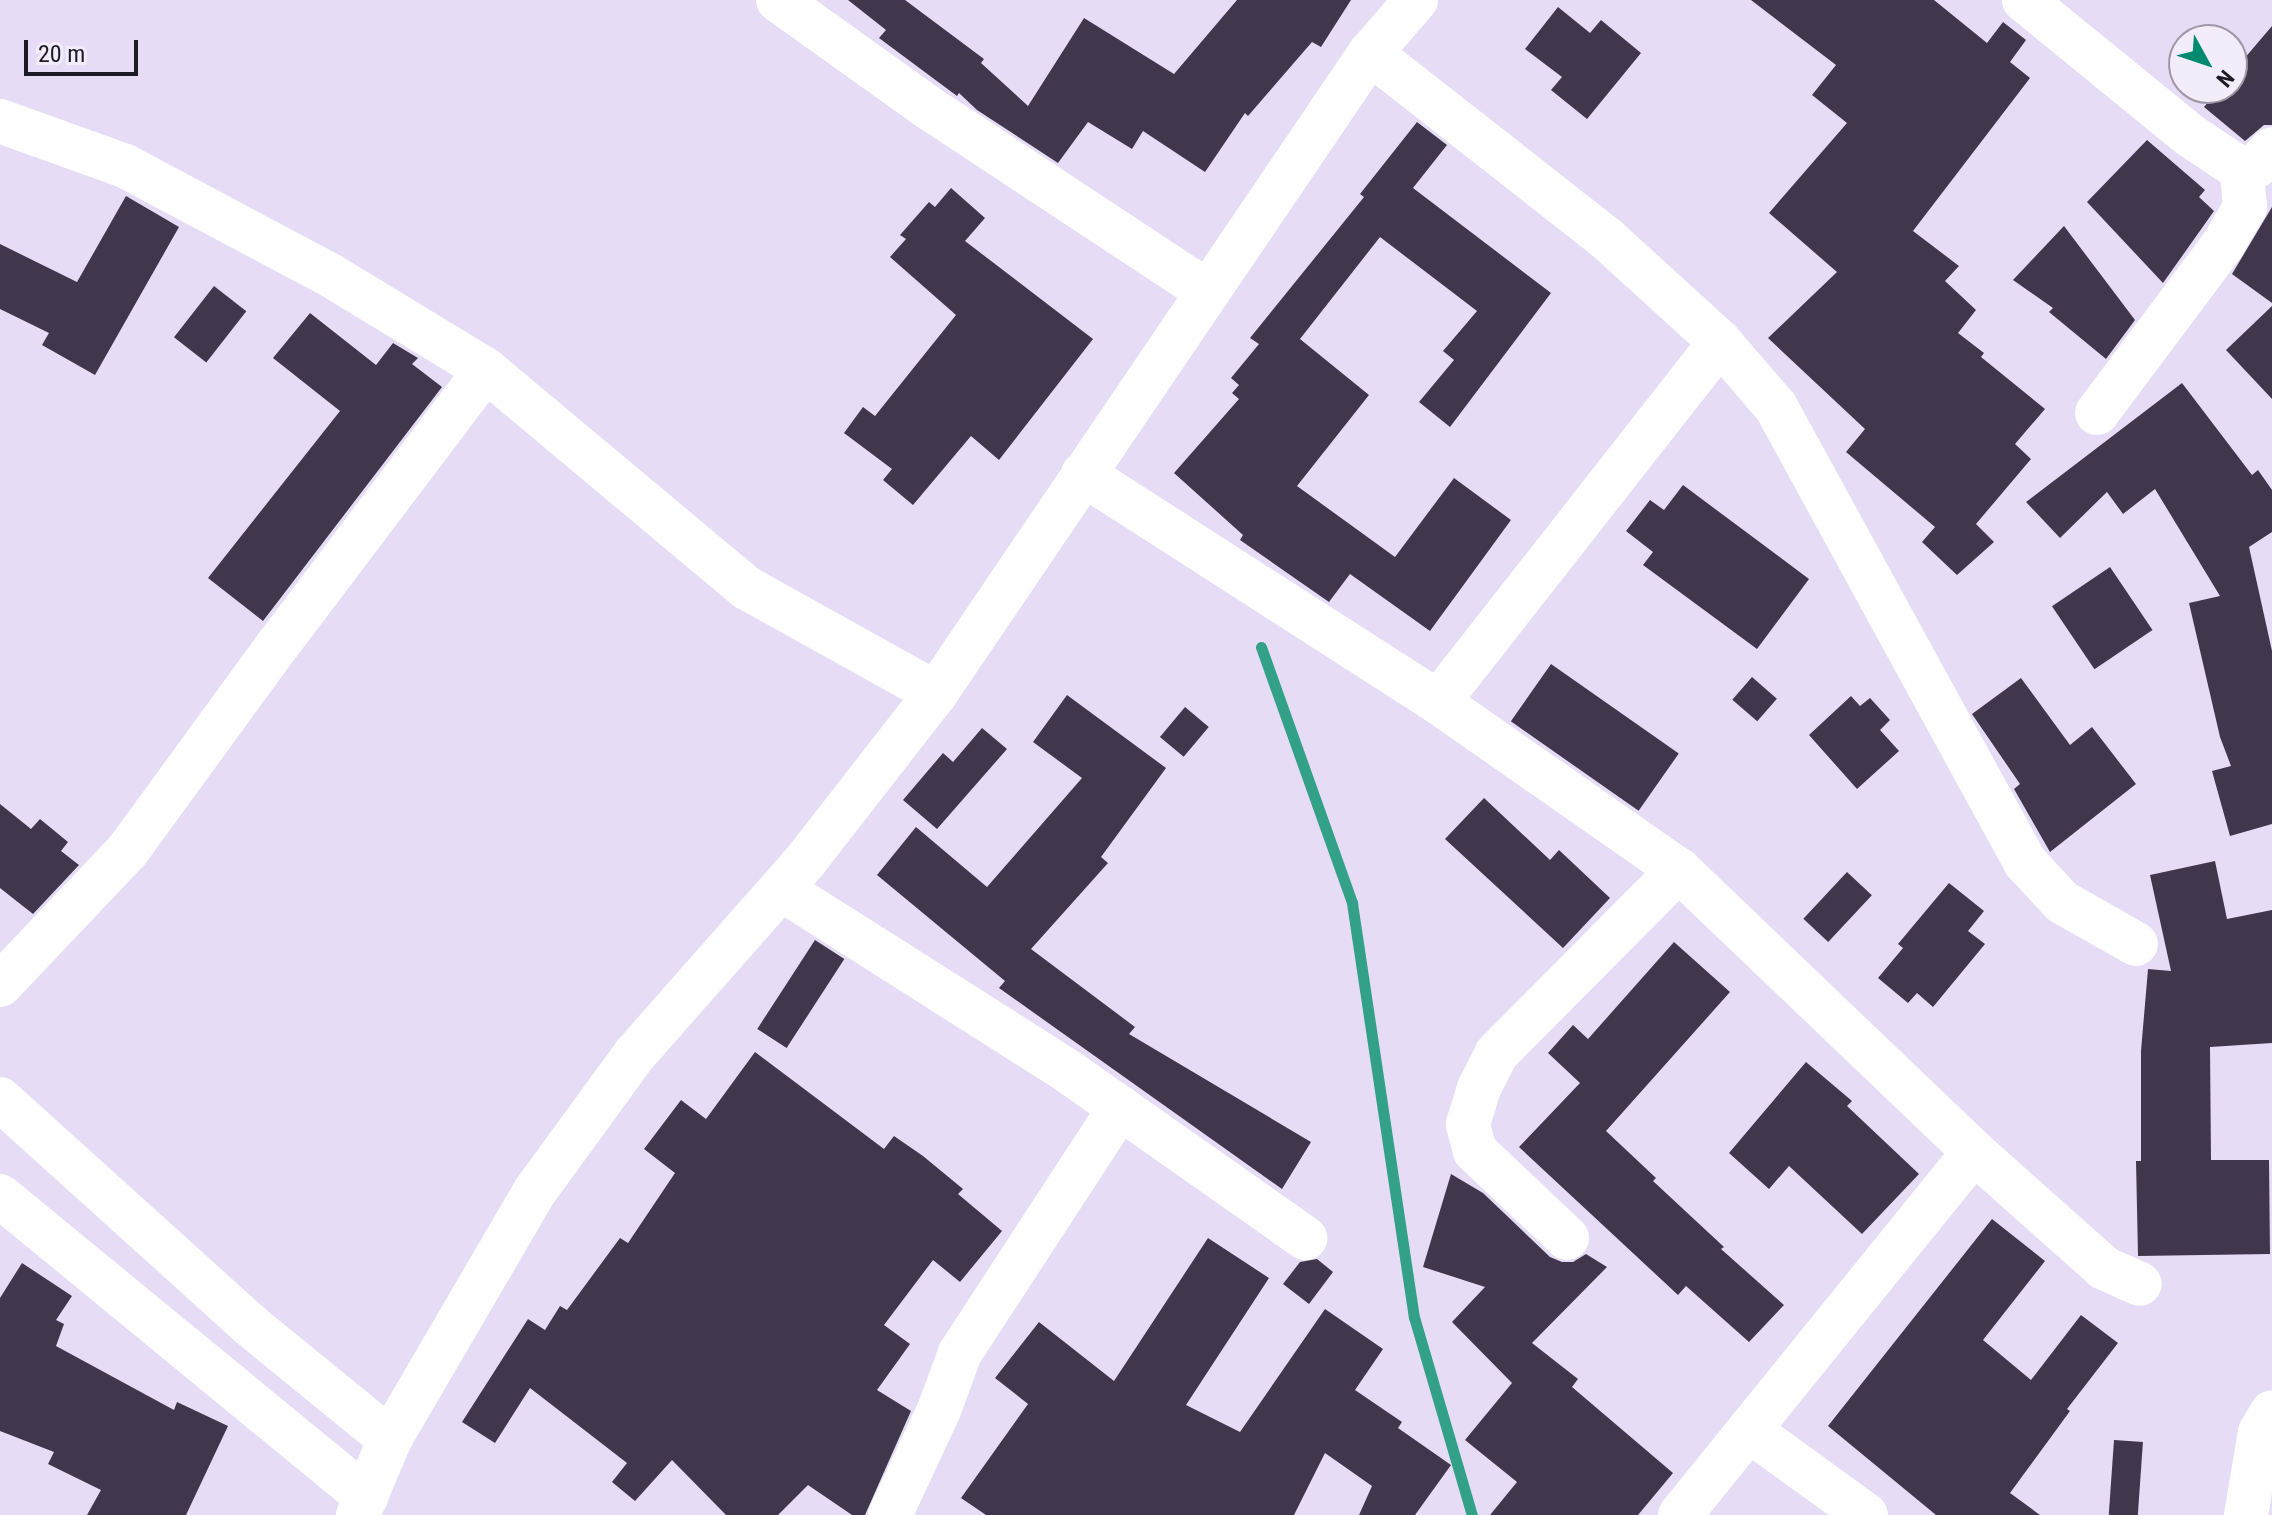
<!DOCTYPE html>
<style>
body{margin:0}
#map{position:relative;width:2272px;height:1515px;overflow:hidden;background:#e7dcf6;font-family:"Roboto Condensed",sans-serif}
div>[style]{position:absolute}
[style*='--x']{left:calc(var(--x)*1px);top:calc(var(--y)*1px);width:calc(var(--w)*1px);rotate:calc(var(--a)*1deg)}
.stream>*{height:11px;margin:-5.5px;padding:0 5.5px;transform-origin:5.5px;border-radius:5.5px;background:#33a187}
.building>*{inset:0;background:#41374c;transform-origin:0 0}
.minor>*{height:44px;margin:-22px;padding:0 22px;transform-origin:22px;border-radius:22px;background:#fff}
span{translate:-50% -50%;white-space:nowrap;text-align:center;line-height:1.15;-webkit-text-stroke:8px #f2ecfb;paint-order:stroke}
.north{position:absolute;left:2168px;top:24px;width:80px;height:80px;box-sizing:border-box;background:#f2ecfb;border:2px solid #9e98a5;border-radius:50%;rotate:130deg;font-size:22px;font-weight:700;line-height:32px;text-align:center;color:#1f1b24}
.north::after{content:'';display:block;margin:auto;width:28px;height:36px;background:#008a70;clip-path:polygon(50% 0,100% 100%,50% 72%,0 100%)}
.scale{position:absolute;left:24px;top:40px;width:114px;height:36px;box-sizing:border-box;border:4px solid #1f1b24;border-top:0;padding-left:10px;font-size:24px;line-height:28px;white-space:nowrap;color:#1f1b24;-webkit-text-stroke:6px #f2ecfb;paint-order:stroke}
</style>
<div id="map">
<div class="stream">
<div style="--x:1261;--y:647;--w:272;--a:70.4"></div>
<div style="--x:1352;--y:903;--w:419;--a:81.5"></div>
<div style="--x:1414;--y:1317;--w:206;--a:73.7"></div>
</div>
<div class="building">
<div style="clip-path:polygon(848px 0,905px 0,984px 59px,981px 63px,1028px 106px,1084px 18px,1174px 74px,1237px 0,1351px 0,1321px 47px,1312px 42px,1248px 116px,1245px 113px,1205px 172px,1143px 131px,1132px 149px,1088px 122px,1058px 163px,977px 110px,959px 93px,957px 96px,879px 38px,886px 30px)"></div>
<div style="clip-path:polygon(1751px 0,1934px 0,1987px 43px,2003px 22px,2026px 40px,2010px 62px,2030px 78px,1913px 231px,1959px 266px,1945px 281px,1976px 310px,1958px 333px,1984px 353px,1981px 357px,2045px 409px,2015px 444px,2031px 459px,1976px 524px,1994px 542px,1957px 575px,1922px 542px,1935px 527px,1846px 452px,1865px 429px,1768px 338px,1837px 272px,1769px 213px,1847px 123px,1812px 95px,1836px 65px)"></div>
<div style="clip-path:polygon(1558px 7px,1590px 33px,1601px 20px,1641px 53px,1587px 119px,1551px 90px,1562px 77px,1525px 49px)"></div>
<div style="clip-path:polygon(2272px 26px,2272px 125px,2264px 125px,2245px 141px,2204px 107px,2220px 88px,2232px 88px,2232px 73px)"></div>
<div style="clip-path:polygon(1417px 122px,1447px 145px,1413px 188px,1551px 293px,1450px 427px,1419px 402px,1454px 360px,1443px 351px,1477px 311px,1380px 237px,1300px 339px,1369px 395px,1297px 486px,1395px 557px,1454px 478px,1511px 520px,1430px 631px,1350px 574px,1329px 602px,1240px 540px,1243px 535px,1174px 473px,1239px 399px,1232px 393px,1239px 385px,1231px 378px,1259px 344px,1250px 338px,1364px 197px,1360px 194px)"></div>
<div style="clip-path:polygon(2147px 140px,2205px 190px,2199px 197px,2214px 211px,2163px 283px,2087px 202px)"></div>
<div style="clip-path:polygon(951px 188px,985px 218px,965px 241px,1093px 339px,999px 460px,971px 436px,913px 505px,883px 480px,892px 469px,844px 433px,863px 407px,875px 416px,956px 315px,890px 257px,906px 239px,900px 235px,929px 202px,935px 207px)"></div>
<div style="clip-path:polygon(126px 196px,179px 227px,95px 375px,42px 345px,49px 333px,0 309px,0 244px,77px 282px)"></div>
<div style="clip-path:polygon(2272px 207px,2272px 303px,2232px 274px)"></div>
<div style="clip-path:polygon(2064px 226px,2135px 320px,2106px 359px,2049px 312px,2053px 308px,2013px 280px)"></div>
<div style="left:214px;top:286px;width:41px;height:65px;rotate:38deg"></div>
<div style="clip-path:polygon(2272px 306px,2272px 399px,2226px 350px)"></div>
<div style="clip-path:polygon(310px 313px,376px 365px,393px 343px,418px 358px,412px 364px,442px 387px,263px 621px,208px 578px,340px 411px,273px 358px)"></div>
<div style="clip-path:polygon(2182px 383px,2252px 475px,2258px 470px,2272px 490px,2272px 532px,2249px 547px,2272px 651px,2272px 824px,2230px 836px,2212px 771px,2231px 766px,2220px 737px,2189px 603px,2220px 596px,2155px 489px,2123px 514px,2107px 492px,2060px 538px,2026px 502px)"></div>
<div style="clip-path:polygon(1683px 485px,1809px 579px,1757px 649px,1643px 565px,1653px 552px,1626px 531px,1650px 500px,1664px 510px)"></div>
<div style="left:2110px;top:567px;width:76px;height:70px;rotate:56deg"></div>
<div style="left:1551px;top:664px;width:156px;height:70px;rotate:35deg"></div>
<div style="left:1752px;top:677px;width:33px;height:30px;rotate:41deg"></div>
<div style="clip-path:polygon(2021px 678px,2070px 745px,2092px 727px,2136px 784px,2050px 852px,2014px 789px,2020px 784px,1972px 714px)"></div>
<div style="clip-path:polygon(1067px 695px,1166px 768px,1101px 857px,1108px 863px,1031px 949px,1135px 1027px,1129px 1034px,1311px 1142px,1282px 1189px,999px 988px,1005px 981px,877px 875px,916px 827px,987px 887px,1082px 778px,1033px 742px)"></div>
<div style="clip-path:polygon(1851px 696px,1860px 706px,1870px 698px,1890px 720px,1880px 730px,1899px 751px,1857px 789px,1809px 735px)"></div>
<div style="left:1185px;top:707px;width:31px;height:39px;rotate:40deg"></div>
<div style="clip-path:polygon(982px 728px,1007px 749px,937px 829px,903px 800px,943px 753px,953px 762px)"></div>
<div style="clip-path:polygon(1484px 798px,1550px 860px,1559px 850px,1610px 898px,1563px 948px,1445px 839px)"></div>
<div style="clip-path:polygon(0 804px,31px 829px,40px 819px,68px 842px,61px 851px,79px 865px,33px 914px,0 888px)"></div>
<div style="clip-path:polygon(2215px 861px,2227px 919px,2272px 910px,2272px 1043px,2210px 1047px,2211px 1160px,2269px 1160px,2270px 1254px,2138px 1256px,2136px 1161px,2141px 1161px,2141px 1051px,2148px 969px,2171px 971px,2150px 875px)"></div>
<div style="left:1847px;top:872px;width:34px;height:64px;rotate:43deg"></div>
<div style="clip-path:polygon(1949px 883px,1984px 911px,1968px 931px,1985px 944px,1933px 1007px,1917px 993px,1908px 1003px,1878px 978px,1903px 948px,1898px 944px)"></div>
<div style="left:815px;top:940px;width:35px;height:106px;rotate:33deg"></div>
<div style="clip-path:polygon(1674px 942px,1730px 992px,1606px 1131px,1656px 1178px,1653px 1181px,1724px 1247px,1721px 1249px,1784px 1305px,1749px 1342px,1686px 1286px,1678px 1295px,1519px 1147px,1580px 1083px,1548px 1053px,1573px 1025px,1588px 1039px)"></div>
<div style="clip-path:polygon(755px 1052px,884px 1149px,894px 1136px,923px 1156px,963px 1189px,958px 1194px,1002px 1231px,960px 1282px,933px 1260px,884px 1325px,910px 1344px,877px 1390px,911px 1411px,865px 1515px,852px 1515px,808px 1485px,778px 1515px,726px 1515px,672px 1460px,635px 1501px,612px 1482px,627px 1463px,530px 1388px,495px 1443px,462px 1422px,528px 1319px,545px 1330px,560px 1306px,567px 1310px,620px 1238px,628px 1243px,675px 1173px,644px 1149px,681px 1100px,706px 1119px)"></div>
<div style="clip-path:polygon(1806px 1062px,1852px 1101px,1847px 1106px,1919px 1174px,1862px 1234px,1789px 1166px,1769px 1189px,1729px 1153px)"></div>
<div style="clip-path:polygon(1451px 1174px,1483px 1193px,1550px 1257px,1562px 1262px,1573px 1262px,1586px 1254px,1607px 1267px,1532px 1343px,1578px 1379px,1572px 1387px,1673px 1473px,1638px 1515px,1490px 1515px,1517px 1482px,1465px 1440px,1512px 1383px,1452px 1322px,1485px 1287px,1423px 1267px)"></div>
<div style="clip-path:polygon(1992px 1219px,2045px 1261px,1983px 1340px,2031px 1380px,2081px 1315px,2118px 1343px,2067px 1409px,2070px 1411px,2010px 1493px,2040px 1515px,1936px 1515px,1828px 1426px)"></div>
<div style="clip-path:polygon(1208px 1238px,1269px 1278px,1186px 1405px,1240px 1432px,1325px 1309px,1383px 1349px,1355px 1390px,1402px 1422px,1398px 1428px,1451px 1465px,1415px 1515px,1359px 1515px,1372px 1486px,1325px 1453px,1294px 1515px,986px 1515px,961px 1498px,1028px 1404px,995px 1378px,1039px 1322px,1114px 1381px)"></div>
<div style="clip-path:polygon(1317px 1259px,1333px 1272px,1309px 1304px,1283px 1284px,1300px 1262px)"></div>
<div style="clip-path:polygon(22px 1263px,72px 1296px,56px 1320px,64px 1324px,56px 1346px,174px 1410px,177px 1402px,228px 1426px,186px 1515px,87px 1515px,101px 1490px,48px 1464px,54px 1452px,0 1431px,0 1298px)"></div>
<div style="left:2114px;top:1440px;width:29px;height:75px;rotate:4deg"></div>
</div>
<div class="minor">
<div style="--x:778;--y:0;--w:182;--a:35.6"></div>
<div style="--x:926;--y:106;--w:336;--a:33.4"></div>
<div style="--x:2024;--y:0;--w:215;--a:39.2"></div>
<div style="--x:2191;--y:136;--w:61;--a:33.7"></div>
<div style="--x:2242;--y:170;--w:15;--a:-16"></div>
<div style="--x:2256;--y:166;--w:23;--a:-47"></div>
<div style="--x:1370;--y:53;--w:301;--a:38.1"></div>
<div style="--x:1607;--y:239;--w:153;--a:42.3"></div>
<div style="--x:1720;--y:342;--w:86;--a:49.3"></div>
<div style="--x:1776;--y:407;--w:519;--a:61.31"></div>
<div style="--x:2025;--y:862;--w:54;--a:47.2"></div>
<div style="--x:2062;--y:902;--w:85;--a:29.6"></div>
<div style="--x:0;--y:121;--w:133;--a:19.8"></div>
<div style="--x:125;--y:166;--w:232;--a:28"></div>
<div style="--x:330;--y:275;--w:183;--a:31.3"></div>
<div style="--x:486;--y:370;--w:340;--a:39.9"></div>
<div style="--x:747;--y:588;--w:216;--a:29.1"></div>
<div style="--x:2097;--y:413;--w:212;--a:-53.2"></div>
<div style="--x:2224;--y:243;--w:42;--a:-59.7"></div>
<div style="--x:2245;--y:207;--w:37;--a:-95"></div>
<div style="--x:1083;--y:474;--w:422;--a:32.7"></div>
<div style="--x:1438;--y:702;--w:294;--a:34.9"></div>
<div style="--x:1679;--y:870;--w:408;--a:43.7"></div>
<div style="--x:1974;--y:1152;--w:174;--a:41.7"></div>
<div style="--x:2104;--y:1268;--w:39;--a:24"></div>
<div style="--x:1438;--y:702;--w:457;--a:-51.9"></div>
<div style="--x:781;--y:889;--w:341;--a:32.4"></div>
<div style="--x:1069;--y:1072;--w:289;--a:35.1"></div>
<div style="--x:0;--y:985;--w:186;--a:-46.5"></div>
<div style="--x:128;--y:850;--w:253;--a:-53.9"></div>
<div style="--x:277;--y:646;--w:346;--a:-52.9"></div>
<div style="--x:0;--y:1099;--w:337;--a:42.1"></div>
<div style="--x:250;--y:1325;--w:181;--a:39.2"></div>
<div style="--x:0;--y:1196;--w:474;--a:39.4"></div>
<div style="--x:1567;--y:1238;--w:127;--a:-136.6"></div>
<div style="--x:1475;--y:1151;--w:28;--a:-105"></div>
<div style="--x:1468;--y:1124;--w:38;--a:-73"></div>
<div style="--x:1479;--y:1088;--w:38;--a:-63"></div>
<div style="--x:1496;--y:1054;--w:260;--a:-45.2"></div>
<div style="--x:1750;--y:1431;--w:143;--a:35.9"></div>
<div style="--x:358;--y:1515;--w:82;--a:-67.2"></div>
<div style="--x:390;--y:1439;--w:287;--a:-59.7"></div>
<div style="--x:535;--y:1191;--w:170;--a:-53.9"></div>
<div style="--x:635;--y:1054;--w:259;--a:-48.6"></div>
<div style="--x:806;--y:860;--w:212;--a:-52.1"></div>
<div style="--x:936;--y:693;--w:773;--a:-55.86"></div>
<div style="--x:1370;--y:53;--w:70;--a:-49"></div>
<div style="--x:890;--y:1515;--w:116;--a:-65"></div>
<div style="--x:939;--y:1410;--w:61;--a:-69.8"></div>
<div style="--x:960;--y:1353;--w:293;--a:-56.9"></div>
<div style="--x:1680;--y:1515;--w:467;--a:-51"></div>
<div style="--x:2246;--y:1515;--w:84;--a:-80.4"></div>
<div style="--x:2260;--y:1432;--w:23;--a:-59"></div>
</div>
<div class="north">N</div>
<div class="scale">20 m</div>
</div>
